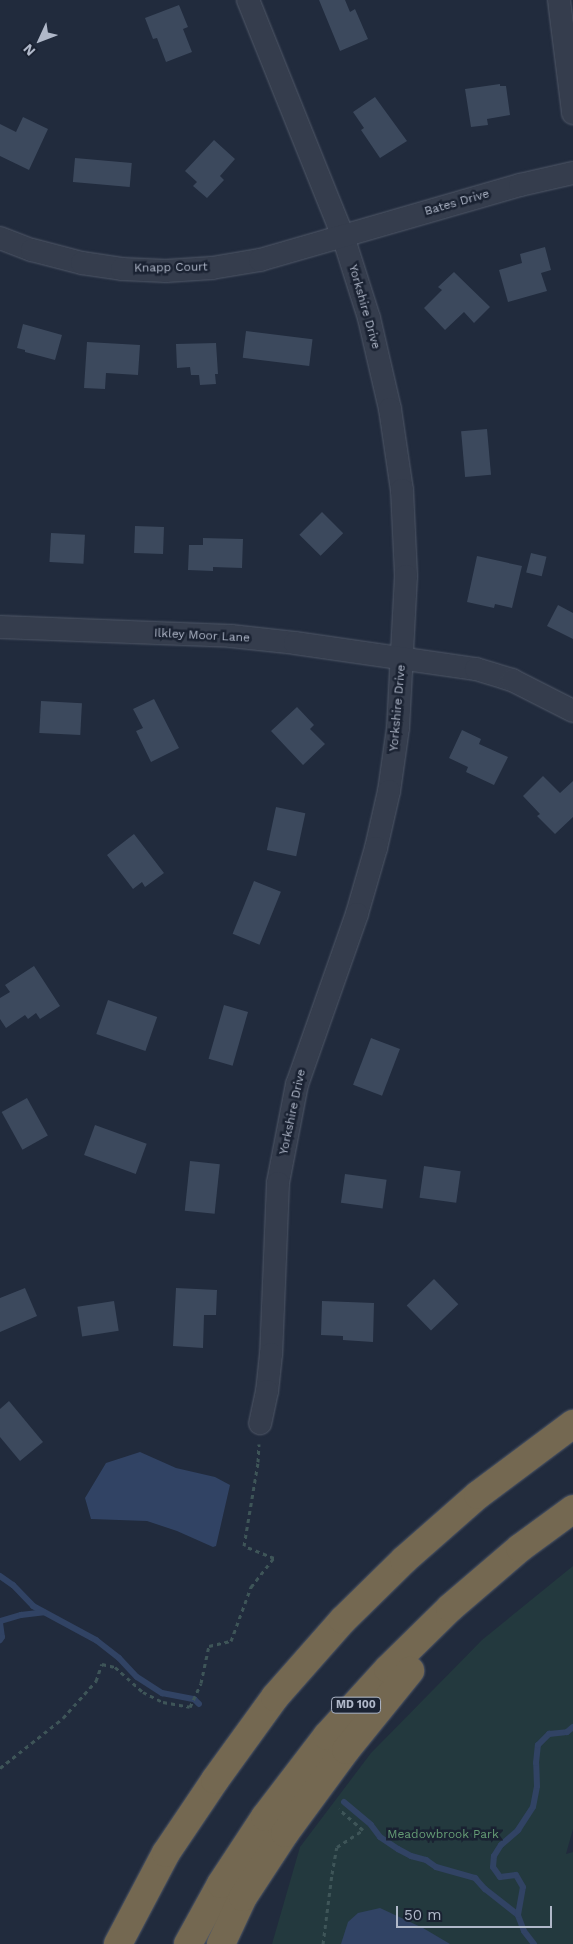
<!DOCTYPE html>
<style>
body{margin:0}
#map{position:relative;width:573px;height:1944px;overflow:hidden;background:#212b3d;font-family:"Work Sans",sans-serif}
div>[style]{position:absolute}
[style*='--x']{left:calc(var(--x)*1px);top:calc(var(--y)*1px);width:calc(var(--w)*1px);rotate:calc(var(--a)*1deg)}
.green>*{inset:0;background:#23393e}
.water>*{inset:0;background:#314364}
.stream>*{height:6px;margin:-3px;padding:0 3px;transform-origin:3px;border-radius:3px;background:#314364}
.building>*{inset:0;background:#3c495d;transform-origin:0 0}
.path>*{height:3px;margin-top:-1.5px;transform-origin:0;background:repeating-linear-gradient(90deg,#3e5558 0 4px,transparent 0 8px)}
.roads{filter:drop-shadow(0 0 1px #505868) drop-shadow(0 0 1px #505868)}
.street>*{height:22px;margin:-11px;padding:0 11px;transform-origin:11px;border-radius:11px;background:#353d4d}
.highway>*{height:28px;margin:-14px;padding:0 14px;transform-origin:14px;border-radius:14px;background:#746851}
span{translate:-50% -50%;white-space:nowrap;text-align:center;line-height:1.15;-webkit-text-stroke:5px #1a2232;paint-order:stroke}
.shield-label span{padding:1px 4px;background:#1a2232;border:1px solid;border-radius:4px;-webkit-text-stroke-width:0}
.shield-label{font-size:11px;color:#b0b8c9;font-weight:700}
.street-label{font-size:12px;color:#b0b8c9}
.park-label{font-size:12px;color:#659c75}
.north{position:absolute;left:15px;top:15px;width:50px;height:50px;-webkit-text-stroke:4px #1a2232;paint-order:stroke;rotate:227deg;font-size:14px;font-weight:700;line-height:20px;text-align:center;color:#b0b8c9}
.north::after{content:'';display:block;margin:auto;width:18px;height:22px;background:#b0b8c9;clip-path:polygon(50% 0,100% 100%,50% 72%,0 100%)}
.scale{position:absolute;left:396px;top:1906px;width:156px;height:22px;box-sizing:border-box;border:2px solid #b0b8c9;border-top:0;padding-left:6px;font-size:15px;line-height:18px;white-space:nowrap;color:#b0b8c9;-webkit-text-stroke:4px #1a2232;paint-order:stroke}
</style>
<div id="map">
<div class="green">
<div style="clip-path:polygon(573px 1566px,573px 1829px,566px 1854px,573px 1852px,573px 1944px,272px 1944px,300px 1847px,371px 1753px,482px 1640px)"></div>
</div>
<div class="water">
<div style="clip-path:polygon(140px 1452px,176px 1468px,215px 1477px,230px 1485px,216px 1546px,213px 1547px,177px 1531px,147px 1521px,91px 1519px,85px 1498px,106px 1463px)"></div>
<div style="clip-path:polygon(380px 1908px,423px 1928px,450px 1944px,341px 1944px,348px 1922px,358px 1913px)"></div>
</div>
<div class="stream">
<div style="--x:0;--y:1576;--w:16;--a:35"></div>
<div style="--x:13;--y:1585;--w:29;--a:46"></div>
<div style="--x:33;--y:1606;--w:72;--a:28.4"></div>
<div style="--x:96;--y:1640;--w:29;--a:38"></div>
<div style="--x:119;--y:1658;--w:26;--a:47"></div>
<div style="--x:137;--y:1677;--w:30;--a:33"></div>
<div style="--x:162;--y:1693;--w:33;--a:11"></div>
<div style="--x:194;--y:1699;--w:7;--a:45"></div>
<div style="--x:0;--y:1621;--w:22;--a:-16"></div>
<div style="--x:21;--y:1615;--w:23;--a:-7"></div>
<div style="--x:0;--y:1623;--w:14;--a:82"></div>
<div style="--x:2;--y:1637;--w:4;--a:124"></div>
<div style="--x:344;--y:1802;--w:35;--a:40"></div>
<div style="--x:371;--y:1825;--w:15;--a:53"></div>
<div style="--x:380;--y:1837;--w:22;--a:34"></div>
<div style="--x:398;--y:1849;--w:15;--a:28"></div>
<div style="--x:411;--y:1856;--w:16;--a:15"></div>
<div style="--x:426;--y:1860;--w:12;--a:35"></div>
<div style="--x:436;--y:1867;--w:41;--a:15.8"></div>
<div style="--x:475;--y:1878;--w:15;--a:48"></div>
<div style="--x:485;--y:1889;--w:42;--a:38.2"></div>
<div style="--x:534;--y:1944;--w:16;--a:-128"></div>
<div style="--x:524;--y:1931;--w:17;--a:-111"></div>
<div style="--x:518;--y:1915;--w:28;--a:-80"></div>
<div style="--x:523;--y:1887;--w:14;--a:-120"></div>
<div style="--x:516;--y:1875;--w:16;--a:173"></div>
<div style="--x:500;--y:1877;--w:12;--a:-125"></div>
<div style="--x:493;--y:1867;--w:11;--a:-85"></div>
<div style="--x:494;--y:1856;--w:13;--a:-58"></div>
<div style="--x:501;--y:1845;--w:23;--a:-41"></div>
<div style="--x:518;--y:1830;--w:27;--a:-57"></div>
<div style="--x:533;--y:1807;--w:21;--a:-79"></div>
<div style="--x:537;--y:1786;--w:23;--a:-92"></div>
<div style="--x:536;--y:1763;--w:18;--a:-84"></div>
<div style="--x:538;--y:1745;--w:16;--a:-45"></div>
<div style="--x:549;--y:1734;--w:18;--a:-6"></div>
<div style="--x:567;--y:1732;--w:8;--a:-40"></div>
</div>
<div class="building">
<div style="clip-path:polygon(319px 0,345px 0,350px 12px,355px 9px,368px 39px,340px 51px)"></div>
<div style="clip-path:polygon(179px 5px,188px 27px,183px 29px,192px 52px,166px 62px,157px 38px,153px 39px,145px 18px)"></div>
<div style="clip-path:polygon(500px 84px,500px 86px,506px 86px,510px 115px,487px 119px,488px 125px,471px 127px,465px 89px)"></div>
<div style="clip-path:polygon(375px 97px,407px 141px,380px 158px,361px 130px,364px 128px,353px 112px)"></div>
<div style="clip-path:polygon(23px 117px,48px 129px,29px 170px,0 156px,0 124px,16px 132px)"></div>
<div style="clip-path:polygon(214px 140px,235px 159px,220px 176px,224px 180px,207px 198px,193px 186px,197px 182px,185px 171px)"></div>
<div style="left:75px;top:158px;width:57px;height:24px;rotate:5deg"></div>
<div style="clip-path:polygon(545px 247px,551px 270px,541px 273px,547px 291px,508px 302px,499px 270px,522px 263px,520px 254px)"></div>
<div style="clip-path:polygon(454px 272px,490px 307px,474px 323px,464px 312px,445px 330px,424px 308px,442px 290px,438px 287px)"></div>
<div style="clip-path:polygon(23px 324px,62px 335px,55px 360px,25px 352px,25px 350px,17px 348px)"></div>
<div style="left:246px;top:331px;width:67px;height:27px;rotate:7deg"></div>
<div style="clip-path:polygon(87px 342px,140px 345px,138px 375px,106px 373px,105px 389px,84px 388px)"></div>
<div style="clip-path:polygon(216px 343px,218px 374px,215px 374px,216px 384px,200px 385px,199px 375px,191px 375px,190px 367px,177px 368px,176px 344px)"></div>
<div style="left:487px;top:429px;width:46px;height:26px;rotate:85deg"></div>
<div style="left:322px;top:512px;width:30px;height:32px;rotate:45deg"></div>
<div style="left:135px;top:526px;width:29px;height:27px;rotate:2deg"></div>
<div style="left:51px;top:533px;width:34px;height:29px;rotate:3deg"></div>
<div style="clip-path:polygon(203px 538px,243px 539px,242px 568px,213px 567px,213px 571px,188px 570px,189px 545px,203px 545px)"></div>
<div style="left:531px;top:553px;width:16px;height:20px;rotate:14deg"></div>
<div style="clip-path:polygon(477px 556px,522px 566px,512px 608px,495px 604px,494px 608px,467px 602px)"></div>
<div style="clip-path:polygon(558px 605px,573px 613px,573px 639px,547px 626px)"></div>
<div style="clip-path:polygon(154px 699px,179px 748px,151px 762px,136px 731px,143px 728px,133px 709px)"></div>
<div style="left:41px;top:701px;width:41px;height:32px;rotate:3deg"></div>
<div style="clip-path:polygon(297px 707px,314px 725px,310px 729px,325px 744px,303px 765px,271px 731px)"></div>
<div style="clip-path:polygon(462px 730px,481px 739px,479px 744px,508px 757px,494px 785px,466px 772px,468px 767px,449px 758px)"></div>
<div style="clip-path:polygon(543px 776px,560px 793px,573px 781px,573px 817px,555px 834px,537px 816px,540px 814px,523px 796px)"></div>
<div style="left:276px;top:807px;width:30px;height:44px;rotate:12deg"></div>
<div style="clip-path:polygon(134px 834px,164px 873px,145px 887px,142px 882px,133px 889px,107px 855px)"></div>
<div style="left:254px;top:881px;width:29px;height:57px;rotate:22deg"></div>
<div style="clip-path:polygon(34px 966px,60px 1006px,40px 1019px,36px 1013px,28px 1019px,25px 1015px,6px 1028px,0 1019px,0 998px,10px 992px,5px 985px)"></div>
<div style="left:108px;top:1000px;width:52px;height:36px;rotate:19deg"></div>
<div style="left:224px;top:1005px;width:25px;height:56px;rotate:16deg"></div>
<div style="left:371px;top:1038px;width:31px;height:50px;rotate:21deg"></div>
<div style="left:27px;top:1098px;width:43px;height:29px;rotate:61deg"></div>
<div style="left:95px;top:1125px;width:55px;height:32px;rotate:20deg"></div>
<div style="left:190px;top:1161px;width:30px;height:50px;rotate:6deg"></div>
<div style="left:424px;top:1166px;width:37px;height:32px;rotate:8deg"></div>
<div style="left:345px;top:1174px;width:42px;height:29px;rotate:8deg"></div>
<div style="left:434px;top:1279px;width:35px;height:38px;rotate:46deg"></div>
<div style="clip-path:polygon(25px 1288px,37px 1316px,0 1332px,0 1298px)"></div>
<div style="clip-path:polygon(176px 1288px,217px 1290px,216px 1315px,204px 1315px,203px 1348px,173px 1346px)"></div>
<div style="left:114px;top:1301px;width:30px;height:37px;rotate:81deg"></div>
<div style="clip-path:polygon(322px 1301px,374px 1303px,373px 1342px,343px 1340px,343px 1336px,321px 1335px)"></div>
<div style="clip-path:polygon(9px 1401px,43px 1442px,20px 1461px,0 1437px,0 1409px)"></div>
</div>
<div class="path">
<div style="--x:0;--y:1768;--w:80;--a:-38.4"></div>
<div style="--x:63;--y:1718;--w:50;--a:-48.3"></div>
<div style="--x:96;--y:1681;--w:18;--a:-71"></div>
<div style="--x:102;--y:1664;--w:13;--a:13"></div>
<div style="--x:115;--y:1667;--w:38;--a:42"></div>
<div style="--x:143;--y:1692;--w:22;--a:27"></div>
<div style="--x:163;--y:1702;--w:27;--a:10"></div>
<div style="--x:190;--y:1707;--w:26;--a:-65"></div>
<div style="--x:201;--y:1683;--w:38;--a:-78"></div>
<div style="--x:209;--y:1646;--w:23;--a:-13"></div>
<div style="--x:231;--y:1641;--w:58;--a:-69.7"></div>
<div style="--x:251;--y:1587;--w:37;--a:-52"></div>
<div style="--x:274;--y:1558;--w:32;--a:-158"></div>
<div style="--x:244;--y:1546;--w:85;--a:-80.5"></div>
<div style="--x:258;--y:1462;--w:18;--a:-87"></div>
<div style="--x:323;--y:1944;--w:71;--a:-82.7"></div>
<div style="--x:332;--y:1874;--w:27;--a:-80"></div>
<div style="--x:337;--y:1847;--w:31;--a:-33"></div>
<div style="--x:363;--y:1830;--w:32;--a:-139"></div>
</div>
<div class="roads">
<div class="street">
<div style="--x:248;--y:0;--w:254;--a:68.1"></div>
<div style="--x:343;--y:236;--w:86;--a:72.4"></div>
<div style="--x:369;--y:318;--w:93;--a:77"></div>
<div style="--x:390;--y:409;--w:82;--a:81.6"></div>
<div style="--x:402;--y:490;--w:86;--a:87.3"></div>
<div style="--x:406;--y:576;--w:152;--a:93"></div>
<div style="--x:398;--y:728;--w:64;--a:98.1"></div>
<div style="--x:389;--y:791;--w:58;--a:102.8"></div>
<div style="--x:376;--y:848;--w:69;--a:106.1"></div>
<div style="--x:357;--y:914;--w:180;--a:109.4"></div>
<div style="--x:297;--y:1084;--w:101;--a:100.9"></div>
<div style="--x:278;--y:1183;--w:171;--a:92.3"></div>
<div style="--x:271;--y:1354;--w:37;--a:96"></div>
<div style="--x:267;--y:1391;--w:33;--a:102"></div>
<div style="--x:559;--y:0;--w:114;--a:82.9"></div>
<div style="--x:0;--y:238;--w:34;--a:21"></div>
<div style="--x:32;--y:250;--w:52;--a:14.6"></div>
<div style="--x:82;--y:263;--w:40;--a:8.5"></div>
<div style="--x:122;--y:269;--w:44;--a:2.6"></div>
<div style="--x:166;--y:271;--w:46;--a:-3.7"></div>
<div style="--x:212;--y:268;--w:49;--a:-9.5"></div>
<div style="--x:260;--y:260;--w:271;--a:-16.1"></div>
<div style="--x:520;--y:185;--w:54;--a:-12.8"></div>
<div style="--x:0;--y:627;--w:231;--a:2.2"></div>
<div style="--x:231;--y:636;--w:64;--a:6.2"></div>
<div style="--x:295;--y:643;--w:183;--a:8.2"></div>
<div style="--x:476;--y:669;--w:38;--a:17"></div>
<div style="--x:512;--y:680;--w:68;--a:26.9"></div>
</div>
<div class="highway">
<div style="--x:118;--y:1944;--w:103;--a:-62.2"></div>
<div style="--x:166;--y:1853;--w:88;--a:-56.1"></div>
<div style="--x:215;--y:1780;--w:102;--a:-54.1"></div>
<div style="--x:275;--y:1697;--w:103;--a:-48.6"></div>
<div style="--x:343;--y:1620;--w:86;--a:-44.5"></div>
<div style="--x:404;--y:1560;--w:98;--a:-41.3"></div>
<div style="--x:478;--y:1495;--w:119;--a:-36.8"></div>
<div style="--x:188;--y:1944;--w:68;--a:-61.2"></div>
<div style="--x:221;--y:1884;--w:80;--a:-56.7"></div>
<div style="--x:265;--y:1817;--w:102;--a:-52.6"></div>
<div style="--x:327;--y:1736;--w:91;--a:-47.7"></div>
<div style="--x:388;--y:1669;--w:87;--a:-44.5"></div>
<div style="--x:450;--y:1608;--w:92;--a:-40.6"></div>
<div style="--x:520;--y:1548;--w:66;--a:-36.3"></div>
<div style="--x:221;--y:1944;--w:52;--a:-64.9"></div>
<div style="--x:243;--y:1897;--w:77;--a:-56.7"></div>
<div style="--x:285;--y:1833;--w:103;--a:-53.7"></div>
<div style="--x:346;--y:1750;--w:102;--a:-51"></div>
</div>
</div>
<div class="shield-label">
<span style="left:356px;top:1705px">MD 100</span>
</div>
<div class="street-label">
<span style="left:457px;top:203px;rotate:-16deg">Bates Drive</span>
<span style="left:171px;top:268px;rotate:-1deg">Knapp Court</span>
<span style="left:364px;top:307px;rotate:74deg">Yorkshire Drive</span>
<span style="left:202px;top:636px;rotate:3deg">Ilkley Moor Lane</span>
<span style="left:398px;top:708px;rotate:-85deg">Yorkshire Drive</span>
<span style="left:293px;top:1112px;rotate:-78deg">Yorkshire Drive</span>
</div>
<div class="park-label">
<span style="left:443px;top:1835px">Meadowbrook Park</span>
</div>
<div class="north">N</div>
<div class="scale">50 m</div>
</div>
